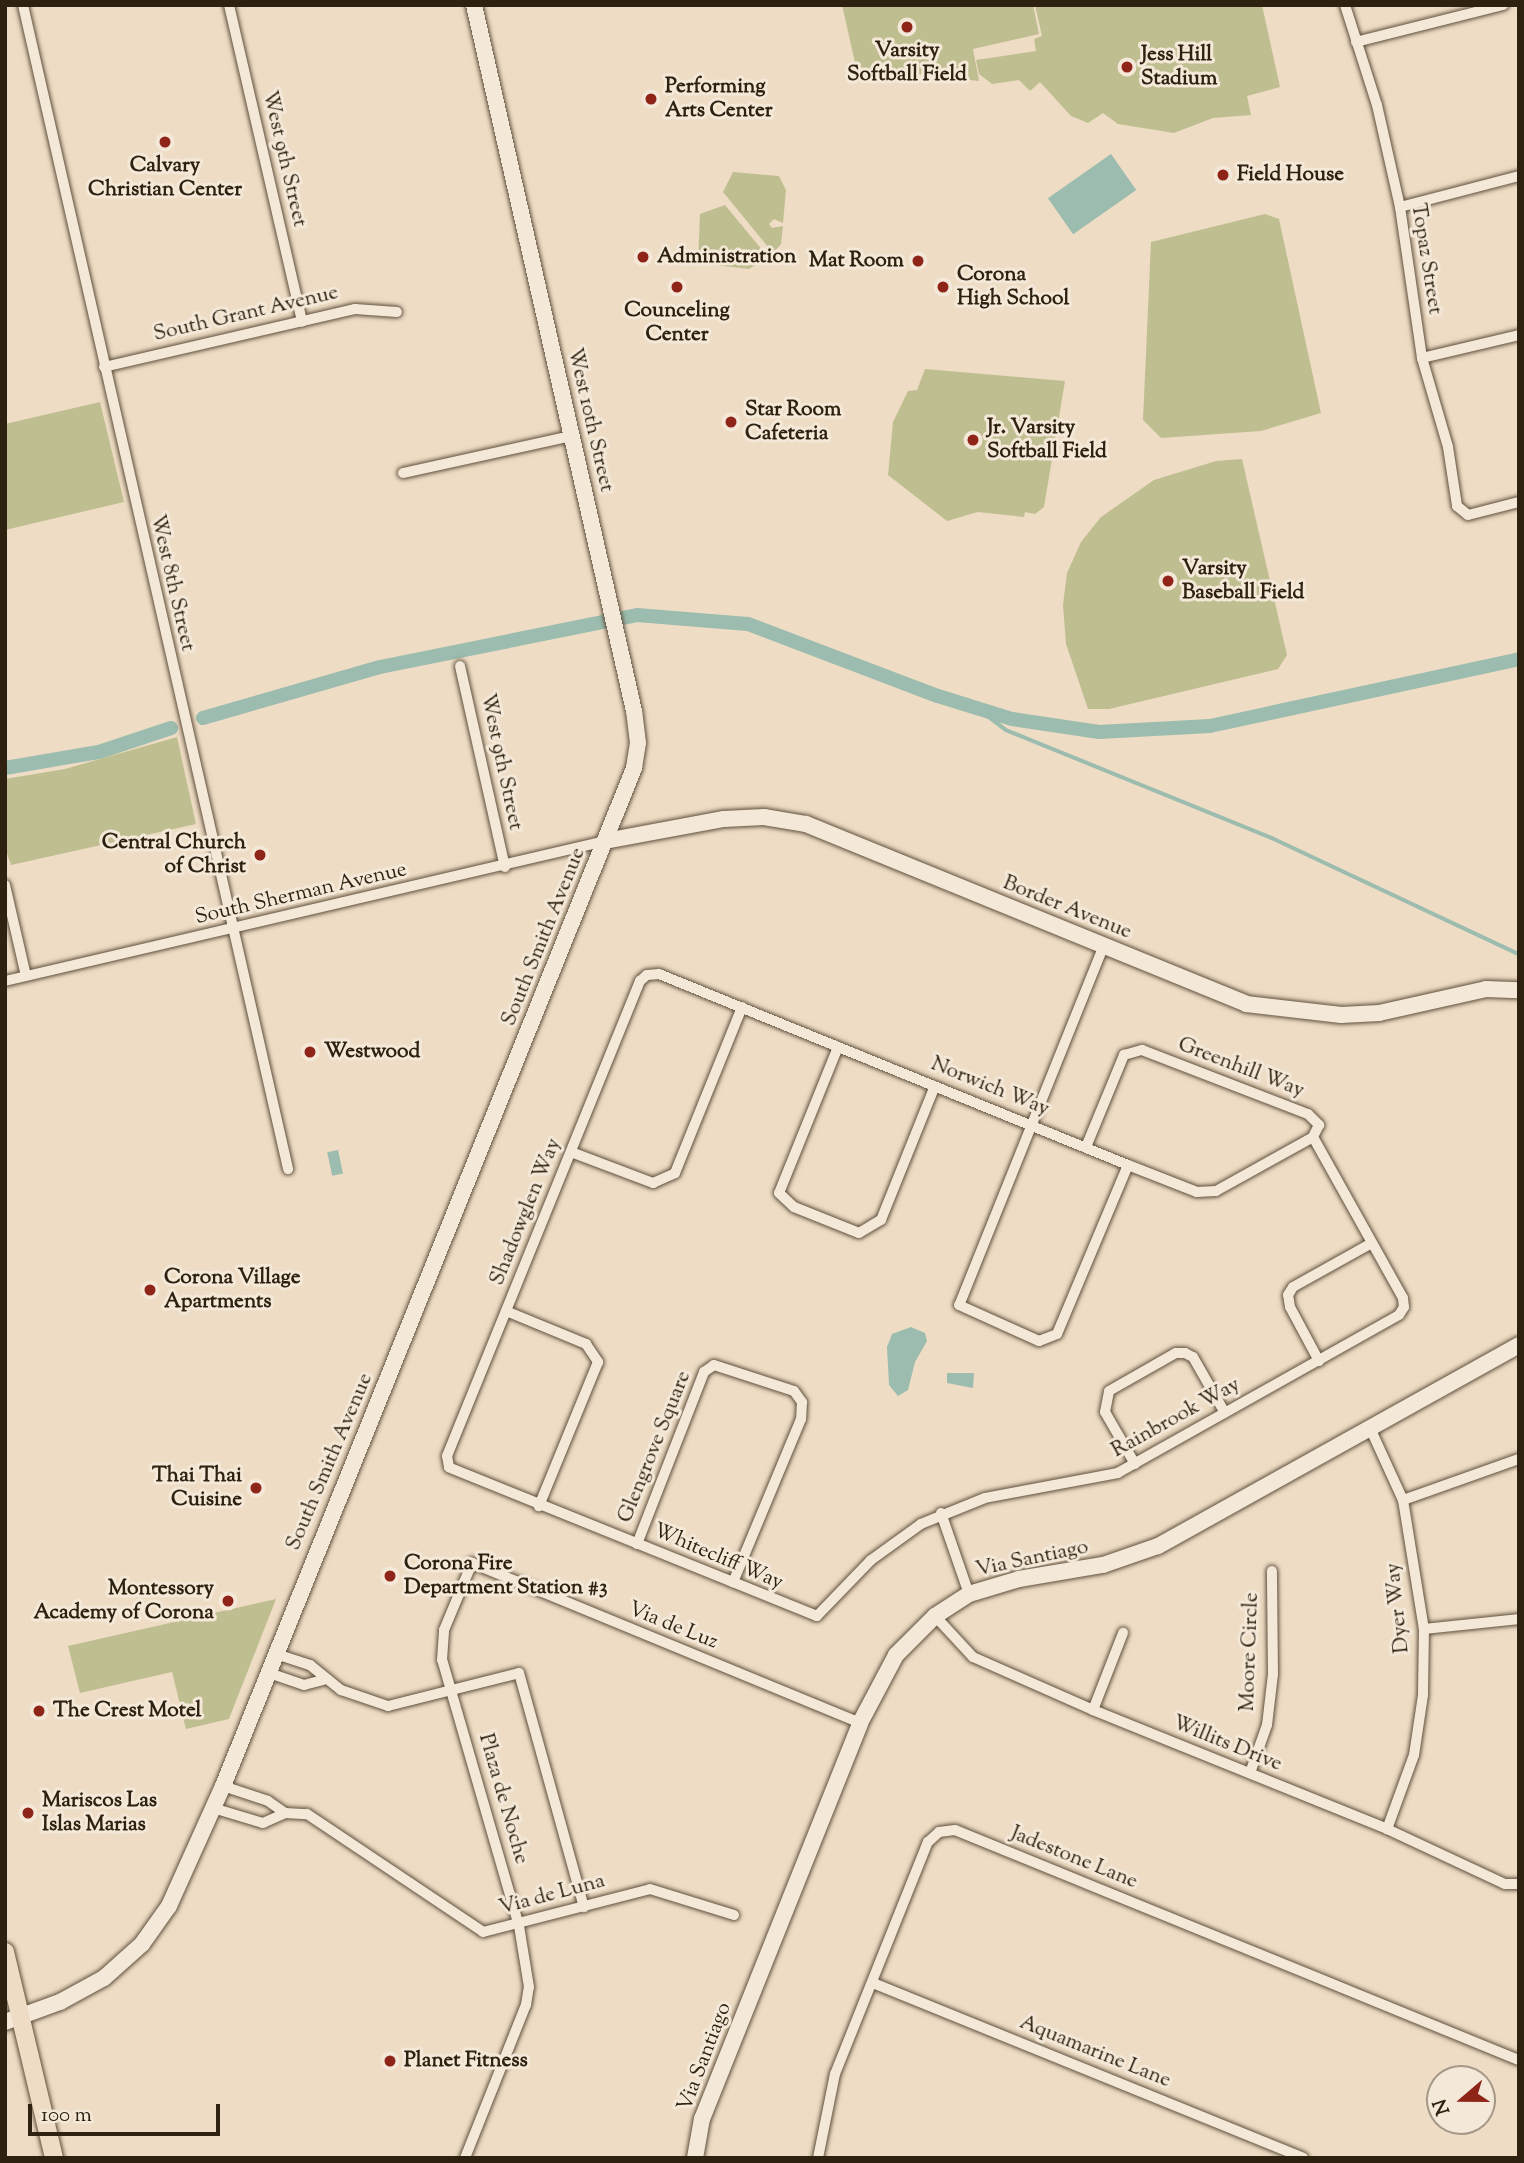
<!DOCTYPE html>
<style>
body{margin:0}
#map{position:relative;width:1524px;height:2163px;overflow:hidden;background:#eedcc4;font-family:"Sorts Mill Goudy",serif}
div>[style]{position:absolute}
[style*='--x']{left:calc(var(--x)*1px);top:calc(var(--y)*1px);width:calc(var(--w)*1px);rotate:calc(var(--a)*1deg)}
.green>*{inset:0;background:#bfbe90}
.water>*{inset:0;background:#9bbcae;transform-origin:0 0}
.stream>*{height:3.5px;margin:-1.75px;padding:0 1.75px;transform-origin:1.75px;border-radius:1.75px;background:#9bbcae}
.canal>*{height:14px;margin:-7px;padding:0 7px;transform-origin:7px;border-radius:7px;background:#9bbcae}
.roads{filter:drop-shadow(0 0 2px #5f503c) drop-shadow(0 0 2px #5f503c)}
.street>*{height:10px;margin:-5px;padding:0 5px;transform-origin:5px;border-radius:5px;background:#f4e8d9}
.secondary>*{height:16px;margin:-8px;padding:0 8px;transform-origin:8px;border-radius:8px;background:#f4e8d9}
.primary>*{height:18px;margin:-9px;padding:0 9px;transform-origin:9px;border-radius:9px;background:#eedcc4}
.dots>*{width:19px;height:19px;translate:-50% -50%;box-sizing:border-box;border:4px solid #f4e8d9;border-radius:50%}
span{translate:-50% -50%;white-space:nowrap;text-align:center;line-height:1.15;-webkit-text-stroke:6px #f4e8d9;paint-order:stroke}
.poi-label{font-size:21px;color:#2f210f;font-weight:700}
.left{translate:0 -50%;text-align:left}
.right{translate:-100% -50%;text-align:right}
.street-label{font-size:21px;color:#2f210f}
.frame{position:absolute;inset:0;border:7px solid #2f210f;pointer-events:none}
.north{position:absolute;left:1426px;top:2065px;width:70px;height:70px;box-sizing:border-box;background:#f4e8d9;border:2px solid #a59888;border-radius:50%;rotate:250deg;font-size:19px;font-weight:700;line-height:28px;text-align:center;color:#2f210f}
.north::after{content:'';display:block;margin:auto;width:24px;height:32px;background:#8f2418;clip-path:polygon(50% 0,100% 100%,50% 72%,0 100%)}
.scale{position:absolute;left:28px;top:2104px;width:192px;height:32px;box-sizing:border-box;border:4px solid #2f210f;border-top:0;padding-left:9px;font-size:21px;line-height:24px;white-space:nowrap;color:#2f210f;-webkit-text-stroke:5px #f4e8d9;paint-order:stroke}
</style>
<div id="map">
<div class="green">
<div style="clip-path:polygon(842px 5px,1033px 5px,1039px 34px,973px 49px,979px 81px,856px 67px)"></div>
<div style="clip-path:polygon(1035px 5px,1262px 5px,1280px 87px,1247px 96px,1251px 115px,1213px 118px,1174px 133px,1118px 124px,1103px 113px,1088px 123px,1071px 116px,1040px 82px,1030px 91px,1019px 80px,992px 84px,979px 74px,976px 60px,1036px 51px,1034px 39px,1042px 36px)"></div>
<div style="clip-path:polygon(733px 172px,779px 176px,786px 190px,783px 223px,774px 219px,769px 224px,772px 228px,783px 226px,781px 244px,773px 253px,723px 192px)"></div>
<div style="clip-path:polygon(725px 205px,768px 257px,749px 269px,698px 263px,700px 214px)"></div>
<div style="clip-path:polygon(1265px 214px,1279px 219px,1321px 413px,1261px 431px,1161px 438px,1143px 420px,1151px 242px)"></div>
<div style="clip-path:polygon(925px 369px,1065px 381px,1044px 507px,1035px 514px,1025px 512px,1024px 517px,978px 512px,947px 521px,888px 475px,893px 422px,908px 391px,917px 390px)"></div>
<div style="clip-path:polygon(100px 402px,124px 502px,5px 530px,5px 424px)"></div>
<div style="clip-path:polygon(1242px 459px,1287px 655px,1278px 669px,1109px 709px,1088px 709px,1066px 644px,1063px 605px,1067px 573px,1081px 542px,1101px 517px,1154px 480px,1216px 461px)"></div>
<div style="clip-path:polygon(177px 737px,196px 824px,11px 865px,5px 848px,5px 779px,65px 769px)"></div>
<div style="clip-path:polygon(276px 1599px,229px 1719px,186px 1729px,172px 1672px,80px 1693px,68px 1646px)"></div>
</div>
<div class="water">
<div style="left:1111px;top:154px;width:44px;height:77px;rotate:55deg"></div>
<div style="left:338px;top:1150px;width:24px;height:11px;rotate:78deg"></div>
<div style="clip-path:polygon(911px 1327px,925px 1333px,927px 1341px,915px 1362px,908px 1390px,898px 1396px,889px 1385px,887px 1347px,892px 1334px)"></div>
<div style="clip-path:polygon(947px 1373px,974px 1373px,973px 1388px,947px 1383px)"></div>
</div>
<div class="stream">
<div style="--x:977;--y:708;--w:36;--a:37"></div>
<div style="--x:1006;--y:730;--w:287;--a:22.1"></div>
<div style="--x:1272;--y:838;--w:273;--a:25.2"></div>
</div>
<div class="canal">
<div style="--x:203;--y:718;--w:184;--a:-16.1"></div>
<div style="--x:380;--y:667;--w:262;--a:-11.4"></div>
<div style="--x:637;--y:615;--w:111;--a:4.6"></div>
<div style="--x:748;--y:624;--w:203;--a:20.8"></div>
<div style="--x:938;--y:696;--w:77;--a:17.3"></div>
<div style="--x:1012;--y:719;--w:88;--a:8.5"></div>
<div style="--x:1099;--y:732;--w:111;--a:-3.1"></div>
<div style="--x:1210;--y:726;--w:316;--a:-12.2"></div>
<div style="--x:5;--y:768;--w:95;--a:-9.7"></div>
<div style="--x:99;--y:752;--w:76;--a:-18.4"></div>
</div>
<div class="roads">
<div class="street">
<div style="--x:23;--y:5;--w:1194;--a:77.17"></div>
<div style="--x:229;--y:5;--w:325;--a:77"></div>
<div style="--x:1345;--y:5;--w:105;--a:72.3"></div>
<div style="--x:1377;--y:105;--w:105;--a:77.3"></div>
<div style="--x:1400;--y:207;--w:153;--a:81.7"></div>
<div style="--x:1422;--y:358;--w:93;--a:73.7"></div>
<div style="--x:1448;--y:447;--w:60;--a:81.3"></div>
<div style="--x:1457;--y:506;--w:14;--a:39"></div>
<div style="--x:1468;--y:515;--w:53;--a:-14.3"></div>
<div style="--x:1356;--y:42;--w:152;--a:-14.1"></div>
<div style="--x:1400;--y:207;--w:123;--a:-14.6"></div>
<div style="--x:1422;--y:358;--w:100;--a:-13.3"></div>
<div style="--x:104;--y:367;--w:258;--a:-13"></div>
<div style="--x:355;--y:309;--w:42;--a:4.1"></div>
<div style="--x:403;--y:473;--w:172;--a:-12.4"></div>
<div style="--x:460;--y:666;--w:206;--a:77.4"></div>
<div style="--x:5;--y:885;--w:93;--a:77"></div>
<div style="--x:1104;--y:945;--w:388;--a:111.9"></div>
<div style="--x:959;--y:1305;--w:88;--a:24.2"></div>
<div style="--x:1039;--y:1341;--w:19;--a:-21"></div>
<div style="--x:1057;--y:1334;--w:183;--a:-67.2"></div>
<div style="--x:5;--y:981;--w:616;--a:-13.13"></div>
<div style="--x:838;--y:1047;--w:157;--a:112"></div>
<div style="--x:779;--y:1193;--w:21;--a:43"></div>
<div style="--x:794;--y:1207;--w:70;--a:21.8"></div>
<div style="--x:859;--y:1233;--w:26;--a:-31"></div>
<div style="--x:881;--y:1220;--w:144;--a:-68.1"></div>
<div style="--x:1086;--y:1147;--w:100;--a:-67.6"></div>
<div style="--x:1124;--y:1055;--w:19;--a:-16"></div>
<div style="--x:1142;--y:1050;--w:178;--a:21.1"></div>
<div style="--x:1308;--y:1114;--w:16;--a:45"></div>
<div style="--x:1319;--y:1125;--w:13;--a:117"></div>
<div style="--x:1313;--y:1137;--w:184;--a:60.8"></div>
<div style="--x:1403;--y:1298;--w:9;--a:84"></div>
<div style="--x:1404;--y:1307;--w:9;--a:122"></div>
<div style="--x:1399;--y:1315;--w:322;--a:150.7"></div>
<div style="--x:1118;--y:1473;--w:135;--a:169.4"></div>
<div style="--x:985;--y:1498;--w:69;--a:157.9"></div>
<div style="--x:921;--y:1524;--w:62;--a:144.2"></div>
<div style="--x:871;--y:1560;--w:78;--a:134"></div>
<div style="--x:817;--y:1616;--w:397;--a:-158"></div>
<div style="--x:449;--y:1467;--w:11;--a:-100"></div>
<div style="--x:447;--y:1456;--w:513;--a:-67.89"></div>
<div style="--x:640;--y:981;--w:9;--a:-41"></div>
<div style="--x:647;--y:975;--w:12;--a:-5"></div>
<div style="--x:659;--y:974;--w:506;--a:22.16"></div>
<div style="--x:1128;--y:1165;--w:74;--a:21.4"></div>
<div style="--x:1197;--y:1192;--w:19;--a:-3"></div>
<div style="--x:1216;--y:1191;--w:111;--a:-29.1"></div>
<div style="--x:571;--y:1152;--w:88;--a:20.7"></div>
<div style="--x:653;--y:1183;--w:24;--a:-24"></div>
<div style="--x:675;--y:1173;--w:179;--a:-68"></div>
<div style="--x:506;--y:1311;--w:87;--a:22.4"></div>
<div style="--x:586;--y:1344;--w:22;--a:56"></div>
<div style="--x:598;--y:1362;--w:156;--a:112.3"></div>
<div style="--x:1319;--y:1361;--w:61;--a:-118.2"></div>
<div style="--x:1290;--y:1307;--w:12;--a:-99"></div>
<div style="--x:1288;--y:1295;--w:9;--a:-58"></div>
<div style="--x:1293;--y:1287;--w:90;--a:-29.1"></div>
<div style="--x:1370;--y:1428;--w:79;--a:65.4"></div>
<div style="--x:1403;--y:1500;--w:131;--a:80.8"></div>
<div style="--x:1424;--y:1629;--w:66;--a:90.9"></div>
<div style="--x:1423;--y:1695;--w:61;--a:98.5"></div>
<div style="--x:1414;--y:1755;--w:79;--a:110"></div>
<div style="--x:1135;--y:1464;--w:60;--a:-120"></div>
<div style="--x:1105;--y:1412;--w:21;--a:-79"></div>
<div style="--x:1109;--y:1391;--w:77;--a:-29.6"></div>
<div style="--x:1176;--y:1353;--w:9;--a:0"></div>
<div style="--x:1185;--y:1353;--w:9;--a:27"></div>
<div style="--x:1193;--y:1357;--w:64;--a:60.3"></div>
<div style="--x:1403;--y:1500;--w:123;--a:-19.5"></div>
<div style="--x:941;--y:1513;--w:86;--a:70.9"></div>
<div style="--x:637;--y:1544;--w:185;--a:-68.7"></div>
<div style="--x:704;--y:1372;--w:12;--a:-35"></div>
<div style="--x:714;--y:1365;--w:84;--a:18"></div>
<div style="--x:794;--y:1391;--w:14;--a:54"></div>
<div style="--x:802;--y:1402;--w:17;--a:93"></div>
<div style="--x:801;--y:1419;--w:177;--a:112.6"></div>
<div style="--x:935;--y:1616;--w:56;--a:47.2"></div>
<div style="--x:973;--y:1657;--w:131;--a:23.8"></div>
<div style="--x:1093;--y:1710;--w:317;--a:22"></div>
<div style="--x:1387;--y:1829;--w:130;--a:25"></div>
<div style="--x:1505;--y:1884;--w:14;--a:0"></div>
<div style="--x:1424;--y:1629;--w:96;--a:-6"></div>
<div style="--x:276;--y:1654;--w:36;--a:18"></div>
<div style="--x:310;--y:1665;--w:40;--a:39"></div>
<div style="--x:341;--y:1690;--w:50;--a:18.8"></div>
<div style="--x:388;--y:1706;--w:135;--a:-14.1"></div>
<div style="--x:519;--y:1673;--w:243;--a:74.5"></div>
<div style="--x:269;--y:1673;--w:37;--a:19"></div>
<div style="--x:304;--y:1685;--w:20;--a:-15"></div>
<div style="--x:1093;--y:1710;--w:83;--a:-68.7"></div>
<div style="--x:1250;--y:1773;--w:51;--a:-70.5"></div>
<div style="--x:1267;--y:1725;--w:51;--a:-83.3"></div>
<div style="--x:1273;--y:1674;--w:103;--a:-90.6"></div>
<div style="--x:223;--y:1786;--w:47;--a:18.4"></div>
<div style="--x:268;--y:1801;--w:21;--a:35"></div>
<div style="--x:213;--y:1808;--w:52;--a:16.7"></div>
<div style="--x:263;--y:1823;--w:24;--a:-24"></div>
<div style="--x:285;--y:1813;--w:22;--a:3"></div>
<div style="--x:307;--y:1814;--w:212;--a:33.8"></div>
<div style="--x:483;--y:1932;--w:172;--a:-14.4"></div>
<div style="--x:650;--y:1889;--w:88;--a:17.2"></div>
<div style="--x:873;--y:1983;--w:464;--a:22.1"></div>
<div style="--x:465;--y:2158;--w:165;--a:-68.3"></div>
<div style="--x:526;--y:2005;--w:18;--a:-81"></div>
<div style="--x:529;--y:1987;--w:62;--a:-99.3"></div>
<div style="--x:519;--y:1926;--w:277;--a:-106.1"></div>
<div style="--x:442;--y:1660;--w:30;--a:-86"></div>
<div style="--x:444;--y:1630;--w:73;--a:-67.3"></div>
<div style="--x:472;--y:1563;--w:420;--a:22.4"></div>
<div style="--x:818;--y:2158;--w:86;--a:-78.6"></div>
<div style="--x:835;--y:2074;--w:250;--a:-68.2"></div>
<div style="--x:928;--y:1842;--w:15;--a:-42"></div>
<div style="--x:939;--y:1832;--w:16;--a:-7"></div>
<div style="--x:955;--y:1830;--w:609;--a:22.19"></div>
</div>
<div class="secondary">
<div style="--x:605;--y:841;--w:121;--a:-10.5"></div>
<div style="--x:724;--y:819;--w:40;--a:-2.9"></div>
<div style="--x:764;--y:817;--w:43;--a:9.5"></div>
<div style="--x:806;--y:824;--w:475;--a:22.2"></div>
<div style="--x:1246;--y:1004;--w:96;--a:6.6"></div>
<div style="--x:1341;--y:1015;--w:38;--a:-3"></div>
<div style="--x:1379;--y:1013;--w:110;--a:-12.6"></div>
<div style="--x:1486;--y:989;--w:33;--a:2"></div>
<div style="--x:5;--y:2022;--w:59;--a:-20"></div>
<div style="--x:60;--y:2002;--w:50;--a:-28.6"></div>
<div style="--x:104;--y:1978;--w:51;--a:-41.8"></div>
<div style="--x:142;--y:1944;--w:47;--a:-54.6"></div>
<div style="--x:169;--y:1906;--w:132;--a:-65.8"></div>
<div style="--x:223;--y:1786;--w:1098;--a:-68.01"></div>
<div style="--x:634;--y:768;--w:25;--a:-81"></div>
<div style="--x:638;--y:743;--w:32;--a:-97"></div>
<div style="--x:634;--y:711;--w:724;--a:-102.77"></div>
<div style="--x:695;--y:2158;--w:40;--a:-80"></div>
<div style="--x:702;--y:2119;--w:426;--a:-68.2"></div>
<div style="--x:860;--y:1723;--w:77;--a:-62.1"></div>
<div style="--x:896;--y:1655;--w:55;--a:-45"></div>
<div style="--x:935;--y:1616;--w:40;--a:-32.9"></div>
<div style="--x:969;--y:1594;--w:52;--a:-16.7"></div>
<div style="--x:1019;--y:1579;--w:85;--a:-9.5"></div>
<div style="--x:1103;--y:1565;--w:58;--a:-19.1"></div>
<div style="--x:1158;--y:1546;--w:413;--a:-29.1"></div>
</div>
<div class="primary">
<div style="--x:5;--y:1952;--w:212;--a:76.6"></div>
</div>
</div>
<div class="dots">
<div style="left:907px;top:27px;background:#8f2418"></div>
<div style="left:1127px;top:67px;background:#8f2418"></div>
<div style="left:651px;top:99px;background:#8f2418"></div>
<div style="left:165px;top:142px;background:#8f2418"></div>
<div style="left:1223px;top:175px;background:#8f2418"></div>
<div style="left:643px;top:257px;background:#8f2418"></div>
<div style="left:918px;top:261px;background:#8f2418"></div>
<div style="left:677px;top:287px;background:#8f2418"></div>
<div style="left:943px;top:287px;background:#8f2418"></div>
<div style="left:731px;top:422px;background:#8f2418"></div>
<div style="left:973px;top:440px;background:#8f2418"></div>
<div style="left:1168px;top:581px;background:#8f2418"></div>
<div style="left:260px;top:855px;background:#8f2418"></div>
<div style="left:310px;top:1052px;background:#8f2418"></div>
<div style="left:150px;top:1290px;background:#8f2418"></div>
<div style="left:256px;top:1488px;background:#8f2418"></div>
<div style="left:390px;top:1576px;background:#8f2418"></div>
<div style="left:228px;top:1601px;background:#8f2418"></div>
<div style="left:39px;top:1711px;background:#8f2418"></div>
<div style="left:28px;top:1813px;background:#8f2418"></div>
<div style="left:390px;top:2061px;background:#8f2418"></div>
</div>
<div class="poi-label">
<span style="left:907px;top:63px">Varsity<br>Softball Field</span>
<span class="left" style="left:1141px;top:67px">Jess Hill<br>Stadium</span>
<span class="left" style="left:665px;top:99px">Performing<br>Arts Center</span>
<span style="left:165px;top:178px">Calvary<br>Christian Center</span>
<span class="left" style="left:1237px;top:175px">Field House</span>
<span class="left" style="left:657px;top:257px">Administration</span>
<span class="right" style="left:904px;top:261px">Mat Room</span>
<span class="left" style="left:957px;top:287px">Corona<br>High School</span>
<span style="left:677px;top:323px">Counceling<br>Center</span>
<span class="left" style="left:745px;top:422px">Star Room<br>Cafeteria</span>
<span class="left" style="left:987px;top:440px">Jr. Varsity<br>Softball Field</span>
<span class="left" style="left:1182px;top:581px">Varsity<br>Baseball Field</span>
<span class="right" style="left:246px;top:855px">Central Church<br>of Christ</span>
<span class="left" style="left:324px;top:1052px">Westwood</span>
<span class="left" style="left:164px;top:1290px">Corona Village<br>Apartments</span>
<span class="right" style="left:242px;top:1488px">Thai Thai<br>Cuisine</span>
<span class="left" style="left:404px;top:1576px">Corona Fire<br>Department Station #3</span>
<span class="right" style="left:214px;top:1601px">Montessory<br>Academy of Corona</span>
<span class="left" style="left:53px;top:1711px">The Crest Motel</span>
<span class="left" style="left:42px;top:1813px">Mariscos Las<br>Islas Marias</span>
<span class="left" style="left:404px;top:2061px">Planet Fitness</span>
</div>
<div class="street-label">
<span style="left:284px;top:159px;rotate:77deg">West 9th Street</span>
<span style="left:1426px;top:259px;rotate:81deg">Topaz Street</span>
<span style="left:246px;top:314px;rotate:-13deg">South Grant Avenue</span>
<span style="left:590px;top:420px;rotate:77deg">West 10th Street</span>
<span style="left:172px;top:583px;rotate:77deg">West 8th Street</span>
<span style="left:501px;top:762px;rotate:78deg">West 9th Street</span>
<span style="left:301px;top:894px;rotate:-13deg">South Sherman Avenue</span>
<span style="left:1067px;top:908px;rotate:22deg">Border Avenue</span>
<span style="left:544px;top:937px;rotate:-68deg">South Smith Avenue</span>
<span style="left:1241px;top:1068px;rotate:21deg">Greenhill Way</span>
<span style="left:990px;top:1087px;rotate:22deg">Norwich Way</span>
<span style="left:526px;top:1212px;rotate:-68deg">Shadowglen Way</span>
<span style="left:1176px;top:1418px;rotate:-29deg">Rainbrook Way</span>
<span style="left:655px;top:1447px;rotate:-68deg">Glengrove Square</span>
<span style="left:330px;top:1462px;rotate:-67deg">South Smith Avenue</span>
<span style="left:718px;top:1557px;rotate:23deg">Whitecliff Way</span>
<span style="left:1032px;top:1559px;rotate:-12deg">Via Santiago</span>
<span style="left:1398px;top:1608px;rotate:-96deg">Dyer Way</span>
<span style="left:673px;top:1626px;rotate:22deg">Via de Luz</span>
<span style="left:1250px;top:1652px;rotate:-88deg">Moore Circle</span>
<span style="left:1227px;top:1744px;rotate:22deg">Willits Drive</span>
<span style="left:503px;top:1799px;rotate:74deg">Plaza de Noche</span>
<span style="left:1074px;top:1858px;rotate:22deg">Jadestone Lane</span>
<span style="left:552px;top:1895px;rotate:-15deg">Via de Luna</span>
<span style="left:1095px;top:2052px;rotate:22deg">Aquamarine Lane</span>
<span style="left:705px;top:2057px;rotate:-69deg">Via Santiago</span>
</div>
<div class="frame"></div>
<div class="north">N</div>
<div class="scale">100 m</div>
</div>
